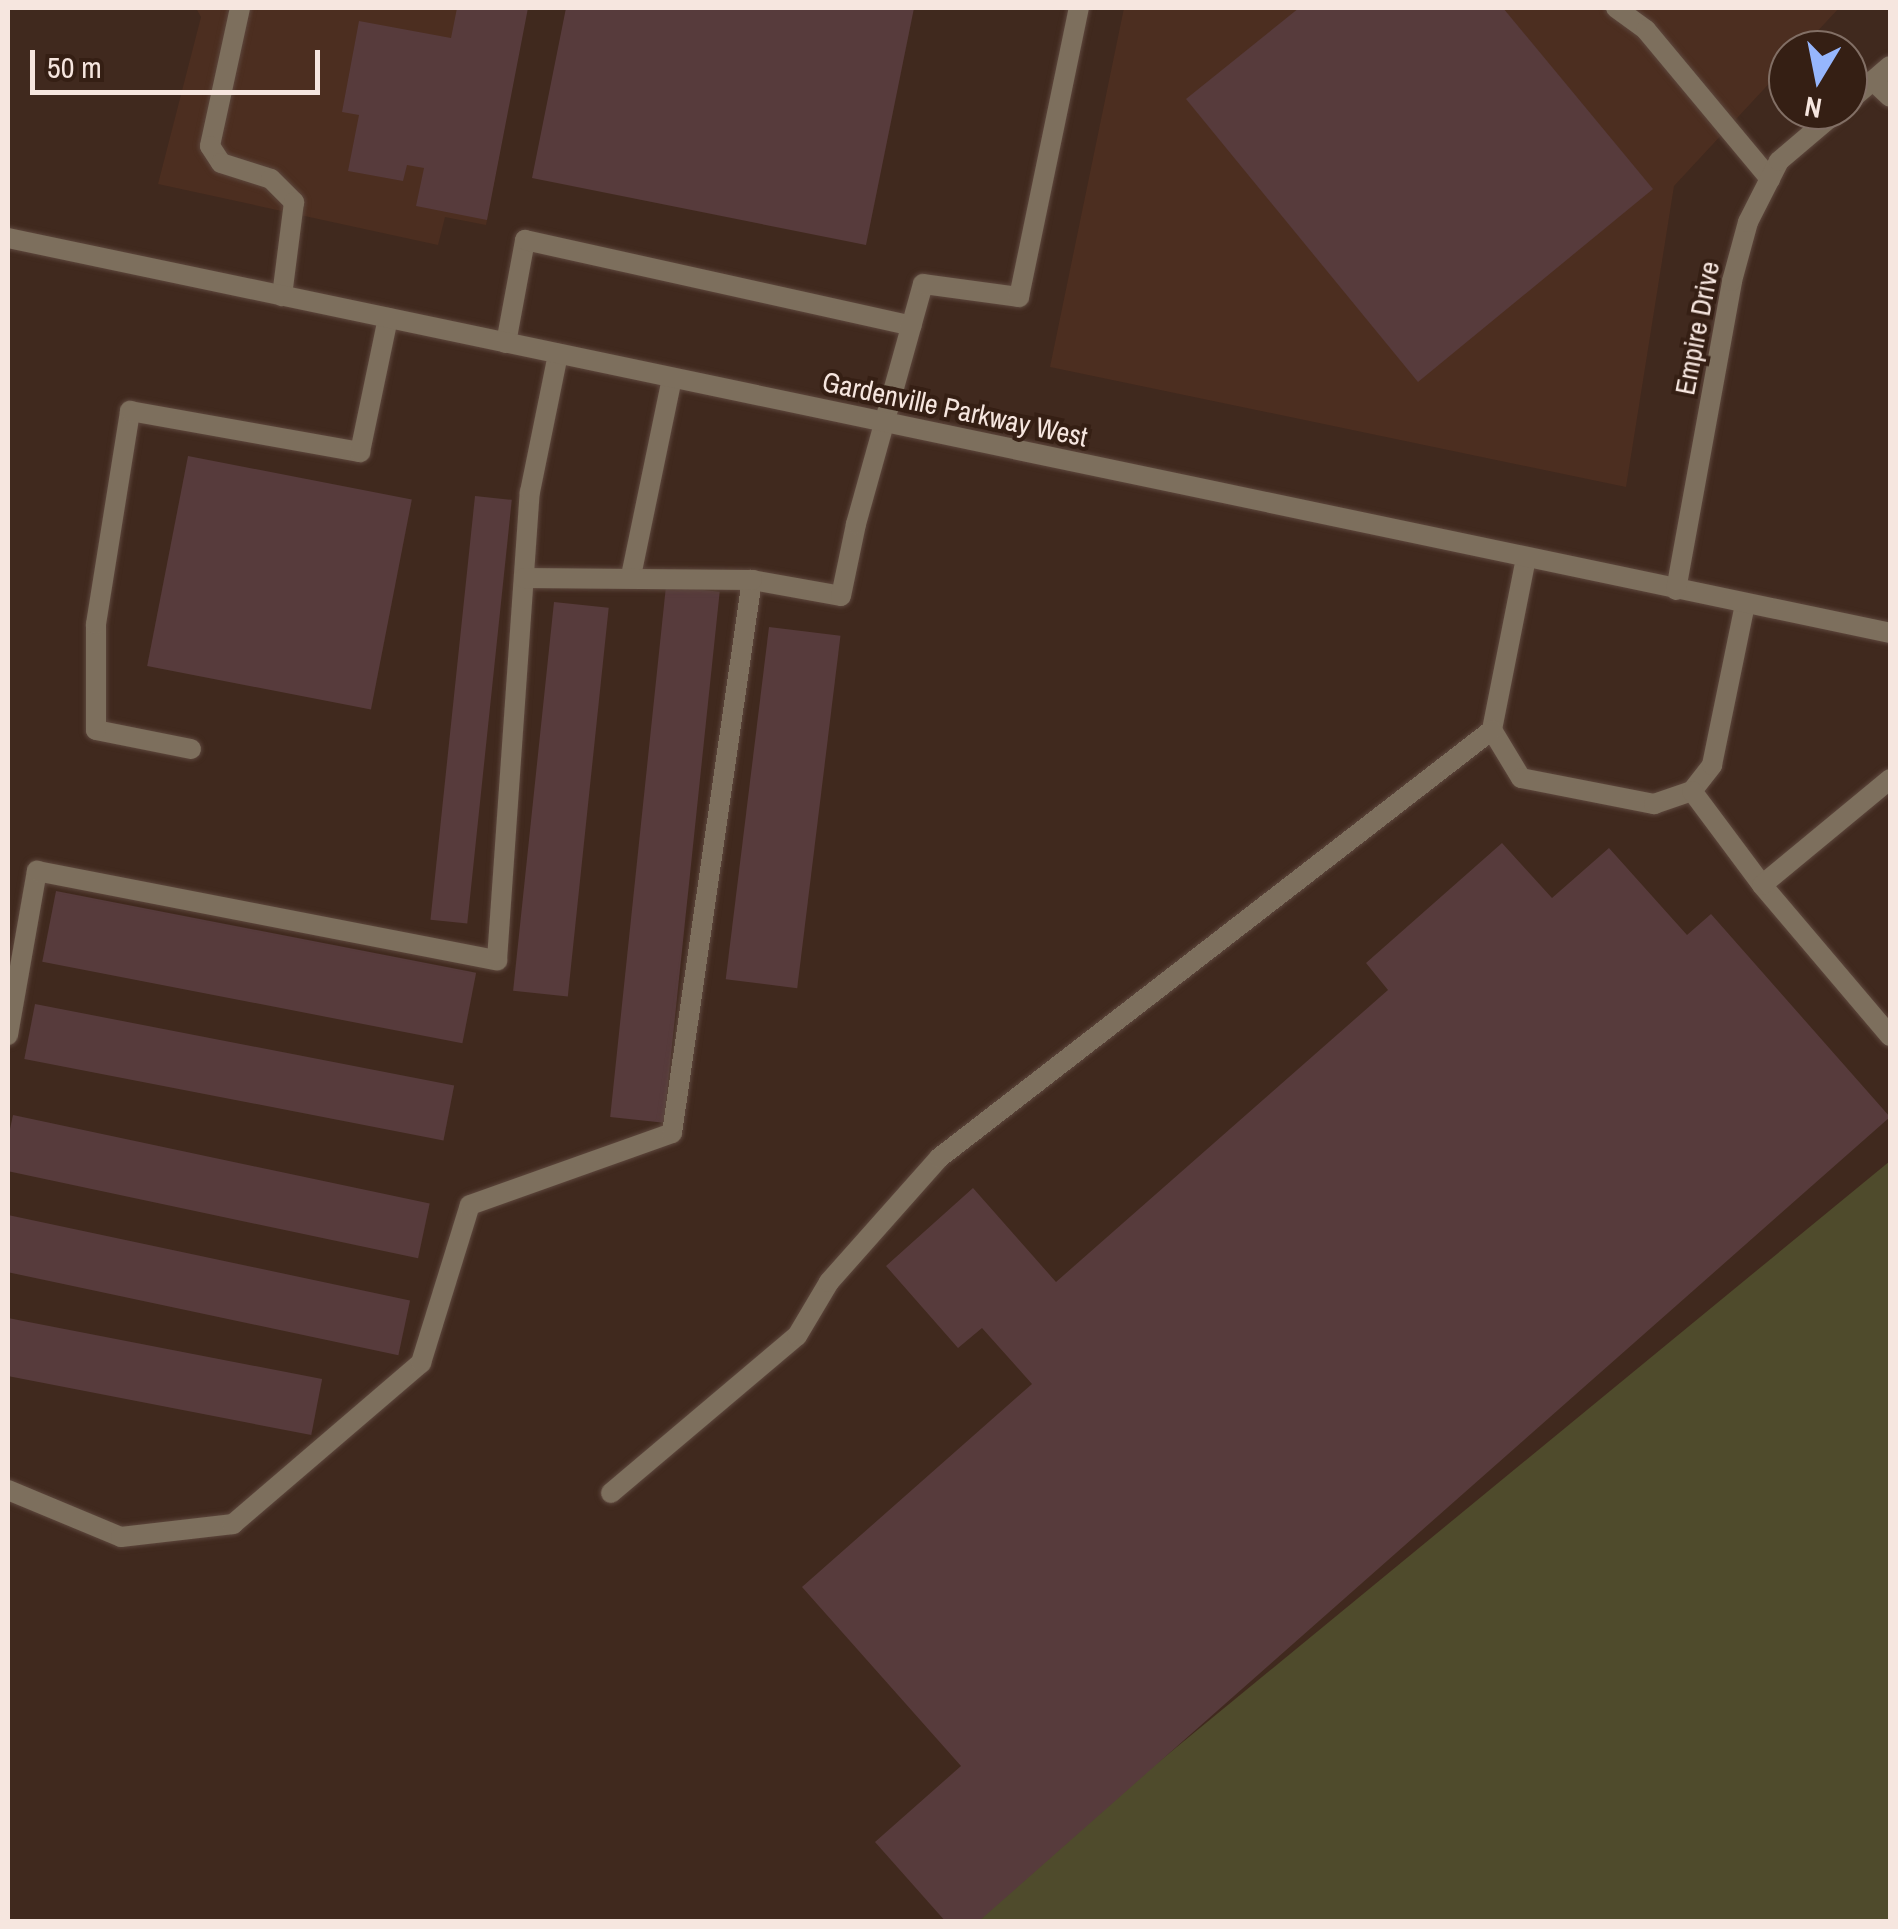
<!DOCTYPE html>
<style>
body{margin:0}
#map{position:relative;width:1898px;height:1929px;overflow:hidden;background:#40291e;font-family:"Archivo Narrow",sans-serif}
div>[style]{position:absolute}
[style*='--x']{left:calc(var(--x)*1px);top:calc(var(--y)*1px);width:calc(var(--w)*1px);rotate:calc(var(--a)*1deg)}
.built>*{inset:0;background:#4c2e20}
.green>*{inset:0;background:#4f4b2c}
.building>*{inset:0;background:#573b3c;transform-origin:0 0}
.roads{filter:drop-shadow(0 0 2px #5d473d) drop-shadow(0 0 2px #5d473d)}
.service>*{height:20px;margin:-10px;padding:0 10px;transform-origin:10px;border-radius:10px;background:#7d6f5d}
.minor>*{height:20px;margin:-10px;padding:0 10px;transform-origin:10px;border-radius:10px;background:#7d6f5d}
span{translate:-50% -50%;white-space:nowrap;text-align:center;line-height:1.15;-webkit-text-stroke:8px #351f14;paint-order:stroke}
.street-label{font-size:28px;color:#f6e6df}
.frame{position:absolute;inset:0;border:10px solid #f6e6df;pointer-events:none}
.north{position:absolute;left:1768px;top:30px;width:100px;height:100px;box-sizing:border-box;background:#351f14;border:2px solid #826f65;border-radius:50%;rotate:190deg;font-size:28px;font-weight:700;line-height:40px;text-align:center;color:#f6e6df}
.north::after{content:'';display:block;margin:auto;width:35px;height:45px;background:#96b6fd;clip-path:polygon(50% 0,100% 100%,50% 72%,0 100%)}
.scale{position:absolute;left:30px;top:50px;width:290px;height:45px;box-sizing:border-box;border:5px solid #f6e6df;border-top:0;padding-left:12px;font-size:30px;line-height:35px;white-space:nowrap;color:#f6e6df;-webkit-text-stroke:8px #351f14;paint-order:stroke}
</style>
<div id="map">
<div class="built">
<div style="clip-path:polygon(196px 8px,527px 8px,486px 225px,445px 217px,438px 245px,158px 184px,201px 17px)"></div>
<div style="clip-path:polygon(1124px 8px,1839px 8px,1800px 50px,1788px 50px,1788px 63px,1674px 186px,1626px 487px,1050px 367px)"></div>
</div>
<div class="green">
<div style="clip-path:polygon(1890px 1161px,1890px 1921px,965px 1921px)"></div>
</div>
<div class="building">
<div style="clip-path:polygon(457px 8px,528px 8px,487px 220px,416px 206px,424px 168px,407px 165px,403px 181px,348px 171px,359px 115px,342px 112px,359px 21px,451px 38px)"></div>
<div style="clip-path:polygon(566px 8px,914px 8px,866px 245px,532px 178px)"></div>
<div style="clip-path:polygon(1299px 8px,1503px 8px,1653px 189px,1418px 382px,1186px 99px)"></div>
<div style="left:188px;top:456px;width:228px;height:214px;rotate:11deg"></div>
<div style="left:475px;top:496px;width:37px;height:426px;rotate:6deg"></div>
<div style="left:666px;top:586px;width:54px;height:534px;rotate:6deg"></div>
<div style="left:554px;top:602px;width:55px;height:391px;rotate:6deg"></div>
<div style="left:769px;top:627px;width:72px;height:355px;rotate:7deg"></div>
<div style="clip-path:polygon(1502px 843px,1552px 898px,1609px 848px,1687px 935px,1711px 914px,1890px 1117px,978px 1922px,946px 1922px,875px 1842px,961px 1766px,802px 1587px,1032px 1384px,982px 1328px,958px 1348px,886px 1266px,973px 1188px,1056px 1282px,1388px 990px,1366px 963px)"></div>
<div style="left:56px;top:891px;width:428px;height:72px;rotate:11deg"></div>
<div style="left:35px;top:1004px;width:427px;height:56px;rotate:11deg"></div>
<div style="left:13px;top:1115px;width:426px;height:56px;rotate:12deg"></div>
<div style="left:8px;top:1215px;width:411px;height:56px;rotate:12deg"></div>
<div style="left:8px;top:1318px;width:320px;height:57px;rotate:11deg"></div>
</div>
<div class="roads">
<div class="service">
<div style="--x:240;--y:8;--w:141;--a:102.3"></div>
<div style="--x:210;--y:146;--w:20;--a:57"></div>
<div style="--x:221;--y:163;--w:52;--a:17.7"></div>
<div style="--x:271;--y:179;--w:33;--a:45"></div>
<div style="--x:294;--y:202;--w:95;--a:97.3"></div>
<div style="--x:1616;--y:8;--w:37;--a:36"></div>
<div style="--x:1646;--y:30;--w:194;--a:50.2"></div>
<div style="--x:1873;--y:81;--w:23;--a:43"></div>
<div style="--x:506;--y:343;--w:105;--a:-79.5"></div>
<div style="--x:525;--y:240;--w:396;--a:12.5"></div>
<div style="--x:1526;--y:558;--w:175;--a:101.2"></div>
<div style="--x:1492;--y:730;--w:56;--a:58.9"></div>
<div style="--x:1521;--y:778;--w:136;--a:11.1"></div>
<div style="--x:1654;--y:804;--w:40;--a:-18.9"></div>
<div style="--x:1692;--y:791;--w:33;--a:-52"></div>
<div style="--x:1712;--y:765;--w:164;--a:-78.4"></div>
<div style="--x:631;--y:576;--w:202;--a:-78.3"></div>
<div style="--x:752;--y:580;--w:90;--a:10.2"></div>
<div style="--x:841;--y:596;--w:74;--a:-78.2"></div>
<div style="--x:856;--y:524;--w:249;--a:-74.4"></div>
<div style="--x:923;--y:284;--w:97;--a:7.7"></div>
<div style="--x:1019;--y:297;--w:295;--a:-78.3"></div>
<div style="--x:191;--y:749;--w:97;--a:-168.7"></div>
<div style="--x:96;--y:730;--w:106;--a:-90"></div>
<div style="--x:96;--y:624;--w:216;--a:-80.9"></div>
<div style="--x:130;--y:411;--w:234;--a:10.1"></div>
<div style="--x:360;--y:452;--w:137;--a:-78.2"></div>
<div style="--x:1692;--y:791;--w:117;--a:53.3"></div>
<div style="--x:1762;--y:885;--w:198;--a:49.7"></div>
<div style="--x:1762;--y:885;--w:166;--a:-39.6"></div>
<div style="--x:8;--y:1035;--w:167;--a:-80"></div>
<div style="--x:37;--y:871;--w:469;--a:11"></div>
<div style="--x:497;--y:960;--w:469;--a:-86"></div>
<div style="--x:530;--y:492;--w:141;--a:-78.5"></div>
<div style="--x:8;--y:1490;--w:122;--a:22.6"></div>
<div style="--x:121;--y:1537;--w:113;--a:-6.6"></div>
<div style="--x:233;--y:1524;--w:248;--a:-40.6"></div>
<div style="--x:421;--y:1363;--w:165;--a:-72.8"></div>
<div style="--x:470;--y:1205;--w:214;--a:-19.6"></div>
<div style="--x:672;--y:1133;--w:559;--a:-81.77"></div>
<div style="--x:752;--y:580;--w:228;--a:-179.5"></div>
<div style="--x:611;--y:1493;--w:243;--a:-40.2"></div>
<div style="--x:797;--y:1336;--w:63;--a:-59.3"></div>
<div style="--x:829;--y:1282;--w:166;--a:-48.4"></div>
<div style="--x:939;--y:1158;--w:699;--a:-37.74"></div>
</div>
<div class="minor">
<div style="--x:1848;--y:102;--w:55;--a:-40.6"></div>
<div style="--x:8;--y:238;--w:1923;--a:11.85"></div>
<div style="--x:1676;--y:590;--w:314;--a:-79.7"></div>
<div style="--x:1732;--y:281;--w:61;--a:-74.8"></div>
<div style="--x:1748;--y:222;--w:68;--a:-63.1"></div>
<div style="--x:1779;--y:161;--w:79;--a:-40.4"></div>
</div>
</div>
<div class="street-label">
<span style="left:1697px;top:328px;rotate:-79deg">Empire Drive</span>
<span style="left:955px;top:409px;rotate:12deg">Gardenville Parkway West</span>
</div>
<div class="frame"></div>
<div class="north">N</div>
<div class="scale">50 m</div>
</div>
